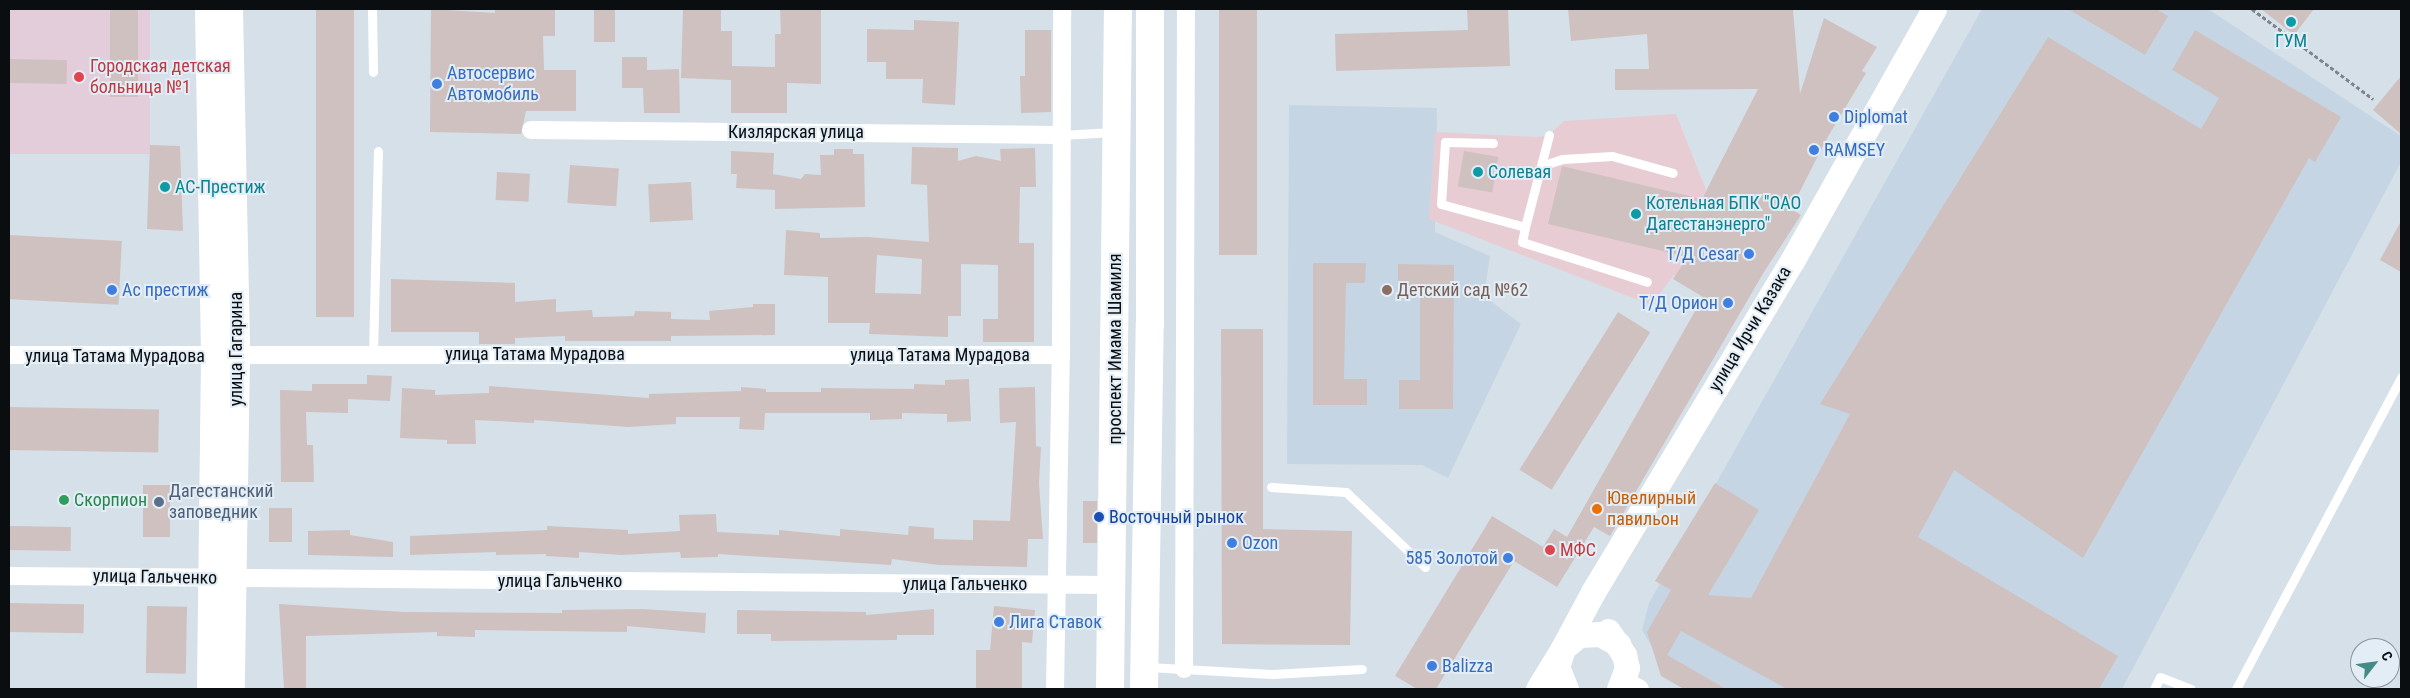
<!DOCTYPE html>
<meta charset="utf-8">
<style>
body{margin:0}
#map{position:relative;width:2410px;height:698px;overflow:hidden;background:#d6e0e9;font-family:"Roboto Condensed",sans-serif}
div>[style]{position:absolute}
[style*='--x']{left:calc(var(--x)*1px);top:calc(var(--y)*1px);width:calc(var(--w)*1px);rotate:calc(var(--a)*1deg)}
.built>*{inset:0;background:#c6d5e4}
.industrial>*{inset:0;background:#e7cdd3}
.medical>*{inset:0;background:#e3cddb;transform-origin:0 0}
.building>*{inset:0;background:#cfc1bf;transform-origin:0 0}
.path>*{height:3px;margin-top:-1.5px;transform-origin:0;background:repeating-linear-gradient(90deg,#7d848a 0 4px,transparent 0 6.5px)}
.service>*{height:9px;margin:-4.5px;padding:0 4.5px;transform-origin:4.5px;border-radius:4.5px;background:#fff}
.minor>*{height:18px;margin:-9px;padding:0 9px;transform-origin:9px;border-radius:9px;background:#fff}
.secondary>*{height:25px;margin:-12.5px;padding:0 12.5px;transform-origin:12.5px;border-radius:12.5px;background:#fff}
.primary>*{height:28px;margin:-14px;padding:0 14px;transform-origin:14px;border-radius:14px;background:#fff}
.dots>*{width:14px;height:14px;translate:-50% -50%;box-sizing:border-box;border:2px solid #e3edf6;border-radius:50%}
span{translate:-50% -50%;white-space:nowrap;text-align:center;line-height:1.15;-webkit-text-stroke:4px #e3edf6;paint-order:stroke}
.culture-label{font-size:18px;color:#0d838f}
.left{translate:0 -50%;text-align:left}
.health-label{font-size:18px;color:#be3a42}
.shop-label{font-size:18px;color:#366cbe}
.right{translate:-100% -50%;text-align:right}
.street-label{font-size:18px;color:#0b0e11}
.education-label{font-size:18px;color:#785e54}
.service-label{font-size:18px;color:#4e5e75}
.food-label{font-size:18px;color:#c56008}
.leisure-label{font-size:18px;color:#27864d}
.transit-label{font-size:18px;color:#164399}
.frame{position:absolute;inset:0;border:10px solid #0b0e11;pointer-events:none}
.north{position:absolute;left:2350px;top:638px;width:50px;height:50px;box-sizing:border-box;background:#e3edf6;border:1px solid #8d949a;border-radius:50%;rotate:60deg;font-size:14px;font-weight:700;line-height:20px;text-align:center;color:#0b0e11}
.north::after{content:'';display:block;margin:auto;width:18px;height:22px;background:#448a85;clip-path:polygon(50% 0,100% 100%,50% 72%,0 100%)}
</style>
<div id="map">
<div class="built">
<div style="clip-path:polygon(1982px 9px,2208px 9px,2401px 136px,2401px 162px,2122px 689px,1692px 689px,1669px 676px,1642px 630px,1649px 603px)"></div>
<div style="clip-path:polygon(1289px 105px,1437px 108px,1435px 232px,1490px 256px,1484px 296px,1521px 324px,1448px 478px,1422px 465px,1287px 464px)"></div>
</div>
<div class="industrial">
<div style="clip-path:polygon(1676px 114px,1706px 190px,1695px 209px,1706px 282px,1674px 275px,1651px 305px,1429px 219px,1435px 132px,1538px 137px,1549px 135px,1564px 121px)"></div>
</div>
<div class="medical">
<div style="left:9px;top:9px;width:141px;height:145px"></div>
</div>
<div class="building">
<div style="left:110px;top:9px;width:28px;height:88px"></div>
<div style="left:316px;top:9px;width:38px;height:308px"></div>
<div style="clip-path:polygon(431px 9px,495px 13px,495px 9px,555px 9px,555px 36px,543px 36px,544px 70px,576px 70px,576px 111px,526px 111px,521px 134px,430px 132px)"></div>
<div style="left:594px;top:9px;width:21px;height:33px"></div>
<div style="clip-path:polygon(683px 9px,721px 9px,721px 31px,732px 31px,732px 66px,775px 67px,775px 34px,781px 34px,780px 9px,821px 9px,821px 84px,787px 83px,787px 113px,731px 113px,731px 80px,681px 78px)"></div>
<div style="left:1219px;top:9px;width:38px;height:246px"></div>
<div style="clip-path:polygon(1467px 9px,1508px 9px,1510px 66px,1336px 71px,1335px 34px,1468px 30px)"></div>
<div style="clip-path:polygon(1568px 9px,1793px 9px,1800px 94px,1824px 18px,1877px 47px,1862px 71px,1866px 73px,1826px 140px,1791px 209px,1801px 215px,1764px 272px,1610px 536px,1594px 527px,1557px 587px,1514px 561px,1436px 689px,1417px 689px,1395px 676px,1492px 516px,1543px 547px,1554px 529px,1567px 537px,1703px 297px,1673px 279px,1688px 257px,1548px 224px,1562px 166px,1702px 199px,1758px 89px,1615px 90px,1615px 69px,1649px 69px,1647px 34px,1571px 41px)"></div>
<div style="clip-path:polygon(2068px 9px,2156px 9px,2168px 16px,2145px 55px)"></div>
<div style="clip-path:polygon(2261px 9px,2314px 9px,2294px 35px)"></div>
<div style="clip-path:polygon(914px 20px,959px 22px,955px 105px,922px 103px,923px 79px,886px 79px,886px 62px,867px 62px,867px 29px,914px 30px)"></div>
<div style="clip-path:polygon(1025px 30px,1051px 30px,1051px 112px,1021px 113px,1020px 76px,1025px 76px)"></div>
<div style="clip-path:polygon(2195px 30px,2341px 117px,2315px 162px,2309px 158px,2083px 558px,1954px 470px,1918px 537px,2118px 656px,2099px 689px,1787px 689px,1681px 631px,1667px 655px,1726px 689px,1684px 689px,1661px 676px,1647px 632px,1671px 590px,1655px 581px,1715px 483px,1759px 510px,1708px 595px,1751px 598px,1850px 414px,1820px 404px,2048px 37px,2201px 129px,2219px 98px,2172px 70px)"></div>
<div style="clip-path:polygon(622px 57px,647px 57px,647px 70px,679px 69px,680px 113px,644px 113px,643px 88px,622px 88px)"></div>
<div style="left:9px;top:59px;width:58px;height:24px;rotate:1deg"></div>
<div style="clip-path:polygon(2401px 76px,2401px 134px,2373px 110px)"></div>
<div style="clip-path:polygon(150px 145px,180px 146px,183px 231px,147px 229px)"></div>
<div style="clip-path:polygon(evenodd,912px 147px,958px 148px,958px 161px,976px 156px,1001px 161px,1000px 149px,1035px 148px,1036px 187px,1020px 187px,1019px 243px,1034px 243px,1034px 342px,983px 342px,983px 319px,998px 319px,998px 265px,961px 264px,961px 316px,948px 316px,948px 337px,869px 334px,870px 323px,828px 323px,828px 277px,784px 275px,786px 230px,820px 233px,820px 238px,867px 237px,929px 242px,927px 185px,911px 184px,912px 147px,877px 255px,922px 259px,921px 294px,875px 293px,877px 255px)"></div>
<div style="clip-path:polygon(834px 149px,853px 149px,853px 154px,864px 154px,865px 207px,775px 209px,775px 190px,736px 188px,737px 174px,731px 174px,731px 151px,774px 153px,773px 174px,801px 179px,805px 174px,821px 175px,820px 155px,834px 155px)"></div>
<div style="left:1464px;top:151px;width:35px;height:36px;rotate:10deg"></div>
<div style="left:570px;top:165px;width:49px;height:38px;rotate:4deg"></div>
<div style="left:497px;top:172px;width:33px;height:28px;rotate:3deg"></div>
<div style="left:691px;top:182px;width:38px;height:43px;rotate:87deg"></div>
<div style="clip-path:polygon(2401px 221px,2401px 272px,2380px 260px)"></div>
<div style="left:9px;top:235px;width:113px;height:64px;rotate:3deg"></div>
<div style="clip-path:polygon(1313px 263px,1366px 263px,1365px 283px,1346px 283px,1344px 379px,1367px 379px,1367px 405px,1313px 405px)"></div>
<div style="clip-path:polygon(1398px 264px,1454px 265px,1453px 409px,1399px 409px,1399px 380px,1420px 380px,1420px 294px,1398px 294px)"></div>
<div style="clip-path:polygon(391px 279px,515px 283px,515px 302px,556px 299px,556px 312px,592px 310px,593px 317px,634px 316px,635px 311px,671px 312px,671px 319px,710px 320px,709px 311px,753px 307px,753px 304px,775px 304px,775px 335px,671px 336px,671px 341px,565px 341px,565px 336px,515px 338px,515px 344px,479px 344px,479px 332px,391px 332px)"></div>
<div style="left:1618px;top:312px;width:38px;height:186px;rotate:32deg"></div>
<div style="clip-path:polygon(1221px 329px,1263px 329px,1263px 529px,1352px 531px,1350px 645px,1222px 644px)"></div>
<div style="clip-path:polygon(367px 375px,392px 376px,390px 401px,348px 399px,348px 413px,306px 412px,307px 445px,313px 445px,314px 482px,281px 482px,280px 390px,312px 391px,312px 384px,367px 384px)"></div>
<div style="clip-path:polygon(969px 379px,971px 421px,947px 422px,947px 414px,902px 413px,902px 419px,870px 420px,870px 413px,765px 413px,764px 430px,739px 429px,740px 417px,676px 417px,676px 424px,628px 427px,534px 420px,534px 423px,475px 420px,476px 444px,447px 444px,447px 440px,400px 438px,402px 388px,435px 390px,435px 395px,489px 393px,489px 386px,649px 398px,649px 394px,741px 391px,741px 387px,766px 389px,766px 392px,821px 392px,821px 388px,914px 389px,914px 384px,945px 385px,945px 380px)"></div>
<div style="clip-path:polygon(1035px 387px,1036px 446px,1041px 447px,1039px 483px,1043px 539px,1028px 539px,1027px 567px,939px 565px,892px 559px,891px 565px,718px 554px,718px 557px,681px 558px,680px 552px,621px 555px,579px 552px,579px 558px,546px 556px,546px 554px,496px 555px,496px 552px,410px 555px,410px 536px,547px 530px,547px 526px,628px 530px,628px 534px,680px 531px,679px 515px,716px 514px,717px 532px,779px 535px,779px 530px,840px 536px,840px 529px,908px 535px,909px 526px,934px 528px,934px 539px,973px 540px,973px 520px,1010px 521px,1016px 422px,1000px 423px,999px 388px)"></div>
<div style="left:9px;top:407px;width:150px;height:43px;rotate:1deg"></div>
<div style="left:143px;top:485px;width:27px;height:52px"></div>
<div style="left:1083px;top:501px;width:14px;height:42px"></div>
<div style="left:269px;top:508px;width:23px;height:34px"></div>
<div style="left:9px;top:526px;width:62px;height:24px;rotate:1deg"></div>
<div style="clip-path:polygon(350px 530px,350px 535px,393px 542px,393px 557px,308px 555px,308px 531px)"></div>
<div style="left:9px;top:603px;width:75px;height:29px;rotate:1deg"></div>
<div style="clip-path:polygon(279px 604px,404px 612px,562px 613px,562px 610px,642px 609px,706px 613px,705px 633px,627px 626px,627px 632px,475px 630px,475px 637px,437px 636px,437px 632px,306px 636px,306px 689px,284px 689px)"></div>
<div style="left:147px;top:606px;width:40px;height:67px;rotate:1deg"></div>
<div style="clip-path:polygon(994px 606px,1035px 610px,1032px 643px,1022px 642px,1022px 689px,976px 689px,976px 650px,990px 650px)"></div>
<div style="clip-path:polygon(934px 609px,934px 635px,897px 635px,897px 640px,771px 641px,771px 634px,737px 634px,737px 610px,866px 612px,866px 615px)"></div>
</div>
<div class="path">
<div style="--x:2252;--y:9;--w:151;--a:36.6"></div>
</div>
<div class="service">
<div style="--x:372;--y:9;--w:63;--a:89.1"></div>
<div style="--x:1061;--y:135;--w:52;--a:-3.3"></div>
<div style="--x:1493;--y:143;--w:48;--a:-178.8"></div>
<div style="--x:1445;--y:142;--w:62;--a:93.7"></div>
<div style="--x:1441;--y:204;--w:87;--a:15.3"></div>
<div style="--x:1525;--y:227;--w:95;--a:-75.4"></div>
<div style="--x:1541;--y:166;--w:23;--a:-18"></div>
<div style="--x:1563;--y:159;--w:49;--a:-3.5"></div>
<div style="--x:1612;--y:156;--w:63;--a:15.6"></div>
<div style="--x:1525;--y:227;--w:15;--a:101"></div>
<div style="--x:1522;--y:242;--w:131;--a:17.7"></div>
<div style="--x:373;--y:354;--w:203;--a:-88.6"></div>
<div style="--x:1271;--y:487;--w:75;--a:3.8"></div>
<div style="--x:1346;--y:492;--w:109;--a:43.5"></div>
<div style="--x:1148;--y:667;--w:124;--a:3.2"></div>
<div style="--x:1272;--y:674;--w:90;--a:-3.2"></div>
<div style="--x:2154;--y:689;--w:13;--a:-63"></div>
<div style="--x:2160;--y:677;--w:33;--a:21"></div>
<div style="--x:2236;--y:689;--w:353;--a:-62.1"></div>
</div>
<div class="minor">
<div style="--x:531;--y:130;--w:530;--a:0.54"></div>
<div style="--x:9;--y:355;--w:1052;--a:0"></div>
<div style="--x:9;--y:576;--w:1103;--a:0.47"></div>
<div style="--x:1184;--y:669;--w:660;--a:-89.83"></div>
<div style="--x:1624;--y:680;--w:18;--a:29"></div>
<div style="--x:1055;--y:689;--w:334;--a:-89"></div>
<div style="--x:1061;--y:355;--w:346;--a:-89.8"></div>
</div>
<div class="secondary">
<div style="--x:207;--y:9;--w:348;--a:89"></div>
<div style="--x:213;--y:357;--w:332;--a:90.7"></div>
<div style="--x:230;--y:9;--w:346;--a:88.8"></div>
<div style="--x:237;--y:355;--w:334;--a:90.9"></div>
<div style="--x:1608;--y:631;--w:29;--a:56"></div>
<div style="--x:1624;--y:655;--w:13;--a:77"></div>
<div style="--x:1627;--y:668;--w:22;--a:111"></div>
<div style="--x:1538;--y:689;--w:48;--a:-58.6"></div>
<div style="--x:1563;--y:648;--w:21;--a:-39"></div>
<div style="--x:1579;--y:635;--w:21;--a:-3"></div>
<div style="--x:1600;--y:634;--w:21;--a:29"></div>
<div style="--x:1566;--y:689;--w:24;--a:-112"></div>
<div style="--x:1557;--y:667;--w:20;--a:-72"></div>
<div style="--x:1563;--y:648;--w:64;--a:-61.8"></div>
<div style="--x:1593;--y:592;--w:386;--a:-59"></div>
<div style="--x:1792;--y:261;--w:289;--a:-60.6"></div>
</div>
<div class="primary">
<div style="--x:1110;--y:689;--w:680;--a:-89.33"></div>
<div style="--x:1144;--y:689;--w:366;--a:-89.1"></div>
<div style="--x:1150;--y:323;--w:314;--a:-90"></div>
</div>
<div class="dots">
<div style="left:2291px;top:22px;background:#0f9aa8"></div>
<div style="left:79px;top:77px;background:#e0444e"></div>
<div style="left:437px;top:84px;background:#3f7fe0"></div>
<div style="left:1834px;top:117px;background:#3f7fe0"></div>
<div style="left:1814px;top:150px;background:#3f7fe0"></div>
<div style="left:1478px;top:172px;background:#0f9aa8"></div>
<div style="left:165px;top:187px;background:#0f9aa8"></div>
<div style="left:1636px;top:214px;background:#0f9aa8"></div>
<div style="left:1749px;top:254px;background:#3f7fe0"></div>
<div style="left:112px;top:290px;background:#3f7fe0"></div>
<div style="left:1387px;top:290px;background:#8d6e63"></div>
<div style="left:1728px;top:303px;background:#3f7fe0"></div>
<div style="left:64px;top:500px;background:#2e9e5b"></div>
<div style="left:159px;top:502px;background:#5c6f8a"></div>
<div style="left:1597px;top:509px;background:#e8710a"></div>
<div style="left:1099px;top:517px;background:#1a4fb4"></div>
<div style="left:1232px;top:543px;background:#3f7fe0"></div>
<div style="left:1550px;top:550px;background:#e0444e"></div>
<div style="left:1508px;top:558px;background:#3f7fe0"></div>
<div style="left:999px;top:622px;background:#3f7fe0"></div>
<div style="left:1432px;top:666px;background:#3f7fe0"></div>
</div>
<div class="culture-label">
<span style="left:2291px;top:41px">ГУМ</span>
<span class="left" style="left:1488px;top:172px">Солевая</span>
<span class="left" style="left:175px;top:187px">АС-Престиж</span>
<span class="left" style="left:1646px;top:214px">Котельная БПК "ОАО<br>Дагестанэнерго"</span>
</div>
<div class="health-label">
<span class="left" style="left:90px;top:77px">Городская детская<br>больница №1</span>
<span class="left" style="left:1560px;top:550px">МФС</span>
</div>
<div class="shop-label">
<span class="left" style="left:447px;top:84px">Автосервис<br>Автомобиль</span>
<span class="left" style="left:1844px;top:117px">Diplomat</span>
<span class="left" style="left:1824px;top:150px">RAMSEY</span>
<span class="right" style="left:1739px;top:254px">Т/Д Cesar</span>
<span class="left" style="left:122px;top:290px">Ас престиж</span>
<span class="right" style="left:1718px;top:303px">Т/Д Орион</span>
<span class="left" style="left:1242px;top:543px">Ozon</span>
<span class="right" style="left:1498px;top:558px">585 Золотой</span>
<span class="left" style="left:1009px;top:622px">Лига Ставок</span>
<span class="left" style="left:1442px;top:666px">Balizza</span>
</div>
<div class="street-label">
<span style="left:796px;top:132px">Кизлярская улица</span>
<span style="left:1750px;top:329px;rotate:-59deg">улица Ирчи Казака</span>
<span style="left:236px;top:349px;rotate:-90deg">улица Гагарина</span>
<span style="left:1115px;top:349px;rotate:-90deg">проспект Имама Шамиля</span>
<span style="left:535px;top:354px">улица Татама Мурадова</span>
<span style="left:940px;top:355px">улица Татама Мурадова</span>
<span style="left:115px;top:356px">улица Татама Мурадова</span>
<span style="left:155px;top:577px;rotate:1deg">улица Гальченко</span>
<span style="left:560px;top:581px">улица Гальченко</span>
<span style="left:965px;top:584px">улица Гальченко</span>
</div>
<div class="education-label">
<span class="left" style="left:1397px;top:290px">Детский сад №62</span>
</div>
<div class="service-label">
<span class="left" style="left:169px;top:502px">Дагестанский<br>заповедник</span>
</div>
<div class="food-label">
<span class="left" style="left:1607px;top:509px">Ювелирный<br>павильон</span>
</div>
<div class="leisure-label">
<span class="left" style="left:74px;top:500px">Скорпион</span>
</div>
<div class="transit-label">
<span class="left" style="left:1109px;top:517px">Восточный рынок</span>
</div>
<div class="frame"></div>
<div class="north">С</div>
</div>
